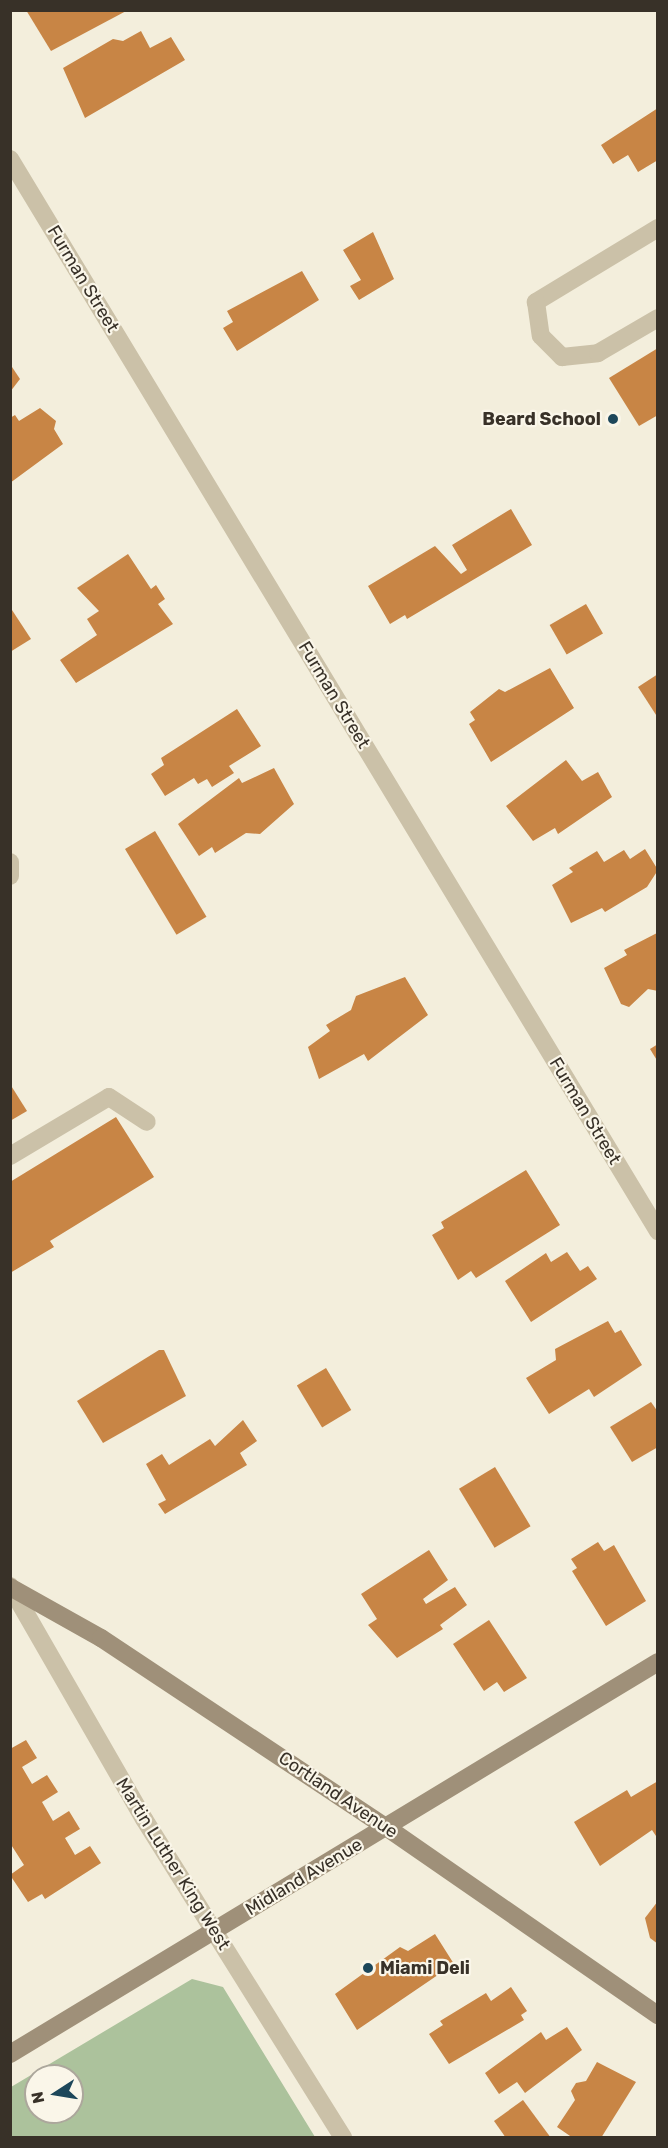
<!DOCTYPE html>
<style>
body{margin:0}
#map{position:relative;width:668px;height:2148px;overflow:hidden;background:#f3eedc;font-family:Rubik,sans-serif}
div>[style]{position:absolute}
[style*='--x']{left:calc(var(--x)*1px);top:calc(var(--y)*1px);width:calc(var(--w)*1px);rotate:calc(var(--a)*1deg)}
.green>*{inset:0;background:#acc29c}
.building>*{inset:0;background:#c88545;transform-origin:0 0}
.lane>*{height:18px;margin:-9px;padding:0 9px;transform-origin:9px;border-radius:9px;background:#cbc1a8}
.street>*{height:18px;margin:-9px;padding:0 9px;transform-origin:9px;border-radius:9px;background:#cbc1a8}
.secondary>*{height:18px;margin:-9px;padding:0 9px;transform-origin:9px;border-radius:9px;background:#9f9079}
.dots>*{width:16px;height:16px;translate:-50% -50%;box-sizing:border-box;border:3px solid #faf6e9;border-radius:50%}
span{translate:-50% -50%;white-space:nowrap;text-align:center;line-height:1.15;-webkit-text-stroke:4.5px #faf6e9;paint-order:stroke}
.street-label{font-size:18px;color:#383128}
.poi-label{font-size:18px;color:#383128;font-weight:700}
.right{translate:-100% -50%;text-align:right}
.left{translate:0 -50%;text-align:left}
.frame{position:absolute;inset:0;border:12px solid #383128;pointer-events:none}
.north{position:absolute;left:24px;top:2064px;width:60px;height:60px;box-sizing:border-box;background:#faf6e9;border:2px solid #aca79c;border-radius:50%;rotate:258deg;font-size:16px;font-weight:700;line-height:24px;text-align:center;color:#383128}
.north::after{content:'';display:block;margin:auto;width:21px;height:27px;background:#1d475a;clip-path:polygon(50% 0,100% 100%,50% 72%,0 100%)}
</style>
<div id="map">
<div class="green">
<div style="clip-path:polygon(evenodd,192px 1979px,223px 1987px,315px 2137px,11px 2137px,11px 2087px,192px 1979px,36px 2076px,72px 2076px,72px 2112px,36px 2112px,36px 2076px)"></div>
</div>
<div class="building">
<div style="clip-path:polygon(26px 10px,128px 10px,51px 51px)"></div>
<div style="clip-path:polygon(141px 31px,150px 48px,171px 37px,185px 60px,85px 118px,63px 68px,113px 39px,123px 41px)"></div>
<div style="clip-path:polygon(658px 108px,658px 160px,638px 172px,628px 155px,613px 164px,601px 145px)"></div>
<div style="clip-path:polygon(373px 232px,394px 279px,359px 300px,350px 286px,361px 280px,343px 250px)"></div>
<div style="clip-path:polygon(302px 271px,319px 300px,237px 351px,223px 328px,233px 322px,227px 311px)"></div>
<div style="clip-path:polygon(658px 348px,658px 415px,639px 426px,609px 378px)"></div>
<div style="clip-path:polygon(10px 364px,20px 379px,10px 392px)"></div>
<div style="clip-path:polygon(40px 408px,56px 421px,54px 429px,63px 444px,10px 483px,10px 418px,15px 415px,19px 421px)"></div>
<div style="clip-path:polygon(511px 509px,532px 545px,407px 619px,405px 615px,390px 624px,368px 586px,435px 546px,461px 574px,467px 570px,452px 545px)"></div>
<div style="clip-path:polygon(128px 554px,151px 589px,156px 585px,165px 599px,158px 604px,173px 624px,76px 683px,60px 660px,97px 635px,87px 619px,99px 611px,77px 588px)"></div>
<div style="left:586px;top:604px;width:34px;height:42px;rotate:60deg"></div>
<div style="clip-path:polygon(10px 607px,31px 639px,10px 652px)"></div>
<div style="clip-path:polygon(550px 668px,574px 708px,491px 762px,469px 724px,475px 720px,470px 712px,499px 689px,505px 692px)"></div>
<div style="clip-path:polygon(658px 674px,658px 718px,638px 687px)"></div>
<div style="clip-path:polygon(237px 709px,261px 746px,229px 766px,234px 773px,212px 787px,207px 779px,198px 784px,194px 778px,165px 796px,151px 774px,164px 765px,161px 758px)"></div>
<div style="clip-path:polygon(566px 760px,582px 781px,598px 772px,612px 797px,558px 834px,555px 828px,533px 841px,506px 806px)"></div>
<div style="clip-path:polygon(274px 768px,294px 804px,260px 834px,246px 833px,215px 853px,212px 847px,199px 856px,178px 824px,239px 778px,242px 783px)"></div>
<div style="left:155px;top:831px;width:100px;height:35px;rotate:59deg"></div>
<div style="clip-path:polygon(645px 849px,658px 870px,647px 887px,605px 912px,602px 908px,571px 923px,552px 885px,573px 872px,569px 868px,597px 851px,604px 862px,624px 850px,630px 859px)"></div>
<div style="clip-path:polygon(658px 925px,658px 991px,648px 989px,629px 1007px,621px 1004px,604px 968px,627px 955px,624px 950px,657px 933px)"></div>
<div style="clip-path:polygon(405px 977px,428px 1015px,368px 1061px,364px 1054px,319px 1079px,308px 1047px,330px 1031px,326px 1025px,351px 1010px,356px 996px)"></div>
<div style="clip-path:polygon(658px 1044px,658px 1062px,650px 1049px)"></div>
<div style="clip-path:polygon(10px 1084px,27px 1111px,10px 1121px)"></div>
<div style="clip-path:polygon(116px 1117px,154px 1177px,50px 1241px,54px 1247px,10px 1273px,10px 1182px)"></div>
<div style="clip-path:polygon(526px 1170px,560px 1225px,476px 1278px,471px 1271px,458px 1280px,432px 1235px,444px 1228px,441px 1222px)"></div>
<div style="clip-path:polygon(567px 1252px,580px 1271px,588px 1266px,597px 1279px,531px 1322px,505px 1281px,546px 1253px,551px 1262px)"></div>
<div style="clip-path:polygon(608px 1321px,615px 1333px,621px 1330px,642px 1365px,594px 1397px,589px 1389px,549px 1414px,526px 1378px,556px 1360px,555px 1349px)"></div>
<div style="clip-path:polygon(159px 1350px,164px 1350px,186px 1396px,103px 1443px,77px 1401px)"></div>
<div style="left:326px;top:1368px;width:49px;height:34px;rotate:59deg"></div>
<div style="clip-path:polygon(651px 1402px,658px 1412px,658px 1447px,632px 1462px,610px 1427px)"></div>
<div style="clip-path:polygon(243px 1420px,257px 1441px,240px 1453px,247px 1465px,165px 1514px,158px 1504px,166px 1500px,146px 1464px,162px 1454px,169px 1465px,210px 1439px,215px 1446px)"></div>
<div style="left:495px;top:1467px;width:69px;height:42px;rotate:59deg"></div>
<div style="clip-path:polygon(598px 1542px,604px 1551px,614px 1545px,646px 1601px,606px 1626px,572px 1571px,577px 1568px,571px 1559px)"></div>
<div style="clip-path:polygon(429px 1550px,448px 1580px,423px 1599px,426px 1604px,455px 1587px,467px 1605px,440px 1625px,443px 1629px,397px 1658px,368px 1625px,377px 1619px,361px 1594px)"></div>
<div style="clip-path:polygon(489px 1620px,527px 1678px,504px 1692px,497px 1682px,484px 1691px,453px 1644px)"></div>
<div style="clip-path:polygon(26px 1740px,37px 1758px,22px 1767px,32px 1784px,47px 1775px,58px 1792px,42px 1802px,53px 1821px,69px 1811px,80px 1829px,65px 1838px,71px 1848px,75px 1855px,90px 1846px,101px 1863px,45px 1899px,42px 1894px,28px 1902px,10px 1875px,24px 1865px,10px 1843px,10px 1749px)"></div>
<div style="clip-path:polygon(658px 1781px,658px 1839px,652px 1830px,600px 1866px,574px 1822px,627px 1790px,631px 1797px)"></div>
<div style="clip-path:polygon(658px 1901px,658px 1944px,650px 1938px,645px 1918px)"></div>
<div style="clip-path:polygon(435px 1934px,454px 1964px,357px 2030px,335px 1994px,400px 1947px,408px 1951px)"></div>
<div style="clip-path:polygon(511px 1987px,527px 2011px,521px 2015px,524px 2020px,449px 2064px,429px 2034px,443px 2025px,440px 2021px,486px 1993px,491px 2001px)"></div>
<div style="clip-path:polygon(567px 2027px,582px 2050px,525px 2093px,517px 2082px,499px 2094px,485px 2073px,541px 2032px,546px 2040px)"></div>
<div style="clip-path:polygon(597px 2062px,636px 2082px,601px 2138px,573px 2138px,557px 2127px,575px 2100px,571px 2091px,576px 2083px,586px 2081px)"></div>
<div style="clip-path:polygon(523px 2100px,551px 2138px,506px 2138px,494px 2121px)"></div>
</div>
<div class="lane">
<div style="--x:658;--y:228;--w:143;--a:148.8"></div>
<div style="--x:536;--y:302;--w:34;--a:82"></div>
<div style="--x:541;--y:336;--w:30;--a:45"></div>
<div style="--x:562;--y:357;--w:36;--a:-6"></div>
<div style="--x:598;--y:353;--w:69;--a:-30.3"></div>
<div style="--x:10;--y:862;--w:14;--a:90"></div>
<div style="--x:10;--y:1156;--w:115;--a:-30.8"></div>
<div style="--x:109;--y:1097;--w:45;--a:33.3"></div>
</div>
<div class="street">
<div style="--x:10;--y:159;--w:1253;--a:58.85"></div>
<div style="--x:10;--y:1586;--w:269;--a:60.1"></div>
<div style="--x:144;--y:1819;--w:376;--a:58"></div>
</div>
<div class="secondary">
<div style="--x:10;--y:1587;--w:104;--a:29.3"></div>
<div style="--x:101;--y:1638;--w:342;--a:33.6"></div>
<div style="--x:386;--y:1827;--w:331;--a:34.7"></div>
<div style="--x:10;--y:2054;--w:757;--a:-31.17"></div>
</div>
<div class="dots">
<div style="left:613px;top:419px;background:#1d475a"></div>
<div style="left:368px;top:1968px;background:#1d475a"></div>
</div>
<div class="street-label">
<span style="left:83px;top:279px;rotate:59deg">Furman Street</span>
<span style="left:334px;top:695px;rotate:59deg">Furman Street</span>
<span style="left:585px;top:1111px;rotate:59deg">Furman Street</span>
<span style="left:338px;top:1795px;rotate:34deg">Cortland Avenue</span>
<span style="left:173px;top:1864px;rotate:58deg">Martin Luther King West</span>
<span style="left:304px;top:1877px;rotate:-31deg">Midland Avenue</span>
</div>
<div class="poi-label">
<span class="right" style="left:601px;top:419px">Beard School</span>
<span class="left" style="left:380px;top:1968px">Miami Deli</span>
</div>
<div class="frame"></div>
<div class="north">N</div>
</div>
